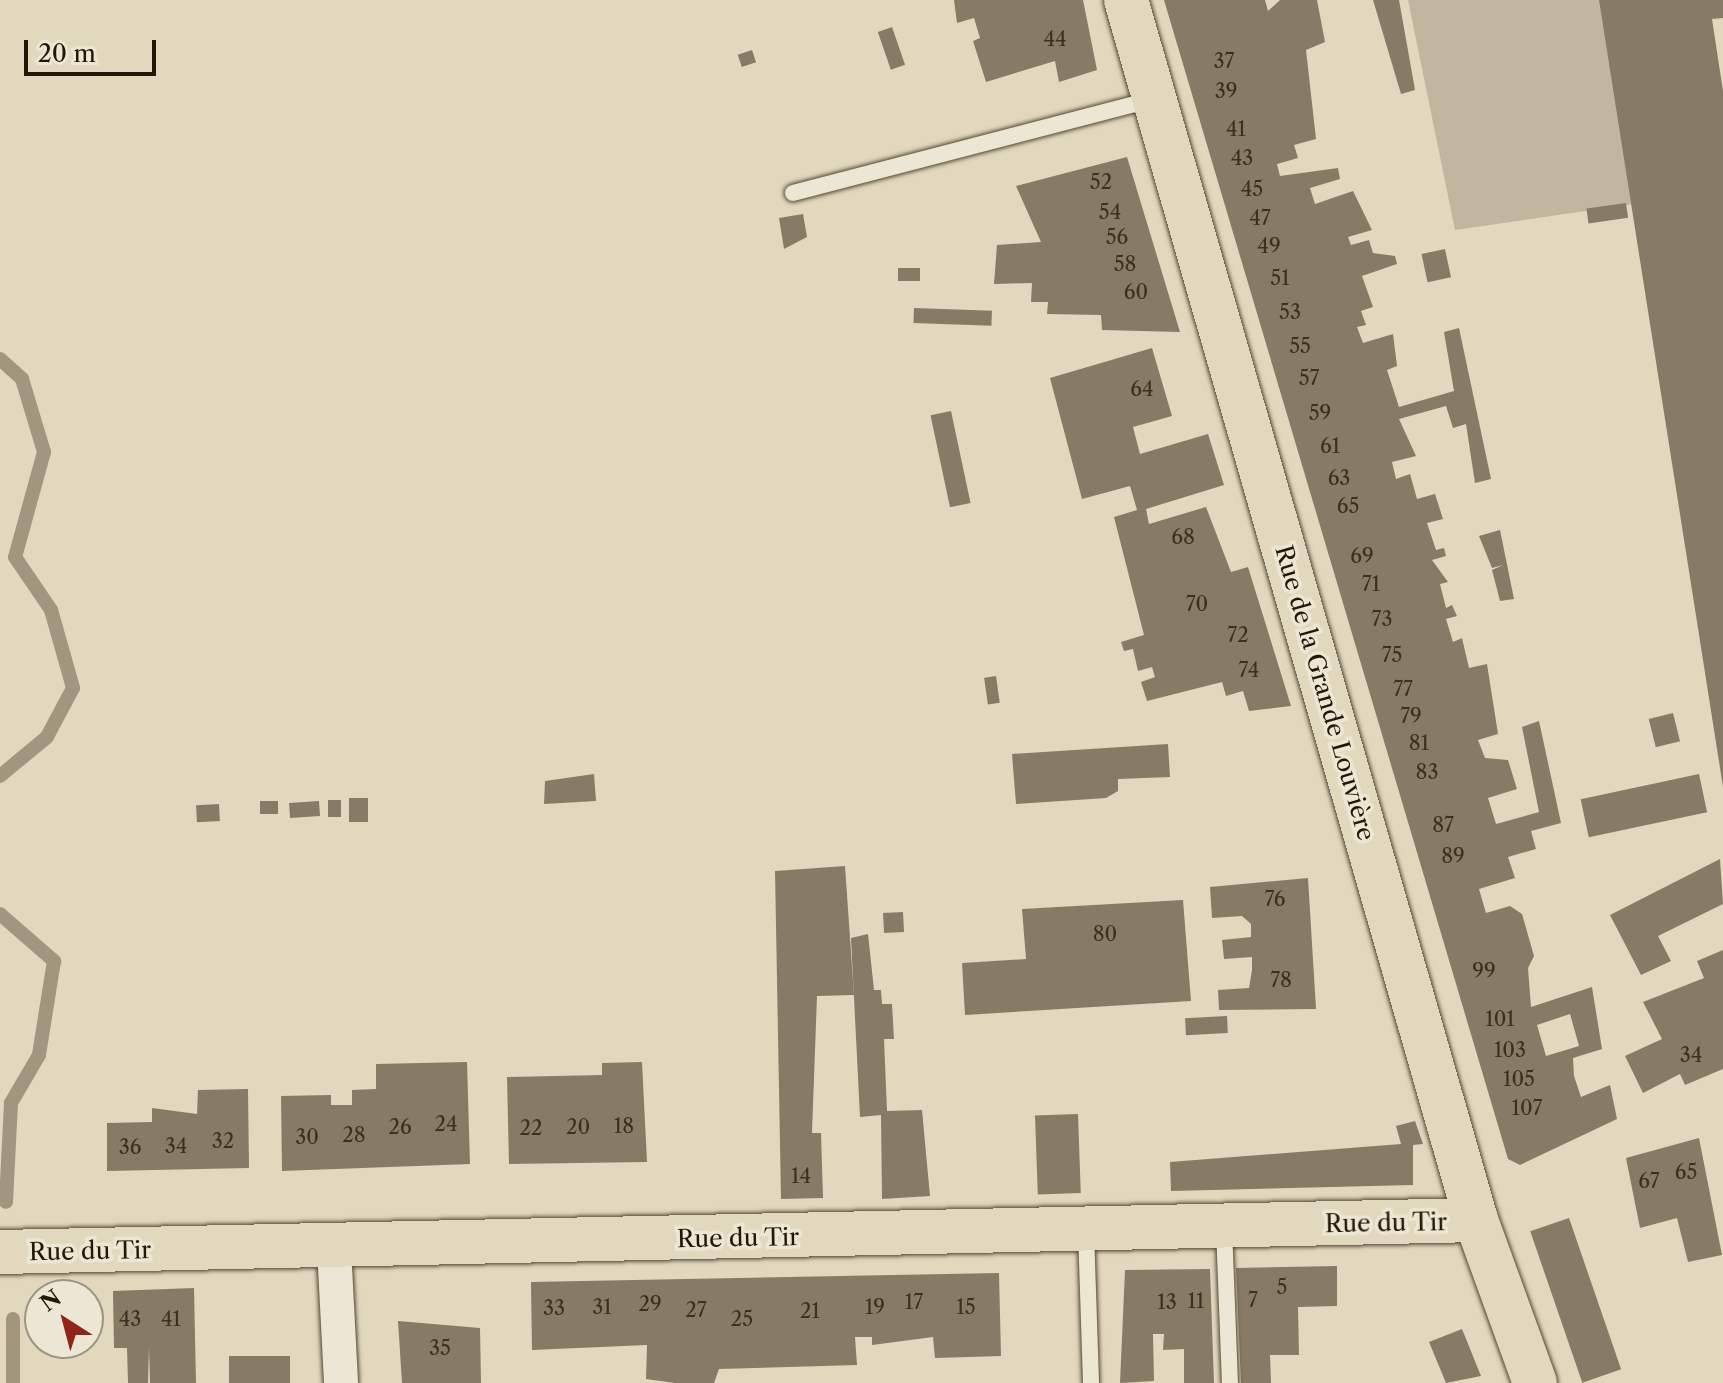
<!DOCTYPE html>
<meta charset="utf-8">
<style>
body{margin:0}
#map{position:relative;width:1723px;height:1383px;overflow:hidden;background:#e2d8bd;font-family:"Libre Caslon Text",serif}
div>[style]{position:absolute}
[style*='--x']{left:calc(var(--x)*1px);top:calc(var(--y)*1px);width:calc(var(--w)*1px);rotate:calc(var(--a)*1deg)}
.green>*{inset:0;background:#c2b79e}
.stream>*{height:14px;margin:-7px;padding:0 7px;transform-origin:7px;border-radius:7px;background:#a2967f}
.building>*{inset:0;background:#877b66;transform-origin:0 0}
.roads{filter:drop-shadow(0 0 2px #544734) drop-shadow(0 0 2px #544734)}
.lane>*{height:16px;margin:-8px;padding:0 8px;transform-origin:8px;border-radius:8px;background:#ece6d4}
.street>*{height:34px;margin:-17px;padding:0 17px;transform-origin:17px;border-radius:17px;background:#ece6d4}
.primary>*{height:44px;margin:-22px;padding:0 22px;transform-origin:22px;border-radius:22px;background:#e2d8bd}
span{translate:-50% -50%;white-space:nowrap;text-align:center;line-height:1.15;-webkit-text-stroke:7px #ece6d4;paint-order:stroke}
.number-label{font-size:20px;color:#3e301f}
.number-label span{-webkit-text-stroke-width:0}
.street-label{font-size:24px;color:#251707}
.north{position:absolute;left:24px;top:1279px;width:80px;height:80px;box-sizing:border-box;background:#ece6d4;border:2px solid #9c9382;border-radius:50%;rotate:324deg;font-size:22px;font-weight:700;line-height:32px;text-align:center;color:#251707}
.north::after{content:'';display:block;margin:auto;width:28px;height:36px;background:#8f2418;clip-path:polygon(50% 0,100% 100%,50% 72%,0 100%)}
.scale{position:absolute;left:24px;top:40px;width:132px;height:36px;box-sizing:border-box;border:4px solid #251707;border-top:0;padding-left:10px;font-size:24px;line-height:28px;white-space:nowrap;color:#251707;-webkit-text-stroke:6px #ece6d4;paint-order:stroke}
</style>
<div id="map">
<div class="green">
<div style="clip-path:polygon(1408px 0,1610px 0,1640px 203px,1455px 230px)"></div>
</div>
<div class="stream">
<div style="--x:0;--y:359;--w:30;--a:42"></div>
<div style="--x:22;--y:379;--w:76;--a:73.2"></div>
<div style="--x:44;--y:452;--w:109;--a:105.4"></div>
<div style="--x:15;--y:557;--w:64;--a:55.8"></div>
<div style="--x:51;--y:610;--w:81;--a:74.2"></div>
<div style="--x:73;--y:688;--w:55;--a:118"></div>
<div style="--x:47;--y:737;--w:61;--a:140.3"></div>
<div style="--x:0;--y:914;--w:72;--a:41"></div>
<div style="--x:54;--y:961;--w:95;--a:99.1"></div>
<div style="--x:39;--y:1055;--w:56;--a:120.3"></div>
<div style="--x:11;--y:1103;--w:99;--a:92.9"></div>
<div style="--x:13;--y:1383;--w:64;--a:-90"></div>
</div>
<div class="building">
<div style="clip-path:polygon(954px 0,1083px 0,1097px 70px,1059px 82px,1055px 61px,986px 82px,973px 41px,980px 38px,974px 18px,957px 23px)"></div>
<div style="clip-path:polygon(evenodd,1164px 0,1265px 0,1268px 11px,1280px 0,1317px 0,1325px 42px,1306px 50px,1316px 139px,1294px 145px,1298px 158px,1277px 164px,1280px 176px,1338px 168px,1340px 179px,1310px 188px,1315px 204px,1353px 191px,1372px 230px,1348px 237px,1351px 245px,1369px 240px,1373px 253px,1395px 256px,1397px 264px,1362px 276px,1373px 307px,1361px 311px,1366px 325px,1357px 327px,1363px 343px,1393px 334px,1397px 366px,1387px 370px,1399px 407px,1454px 391px,1444px 332px,1459px 328px,1491px 479px,1475px 483px,1466px 424px,1453px 428px,1446px 406px,1399px 419px,1416px 456px,1392px 462px,1396px 479px,1410px 474px,1417px 499px,1435px 494px,1443px 519px,1427px 523px,1436px 550px,1444px 548px,1446px 556px,1432px 560px,1448px 582px,1440px 584px,1446px 608px,1452px 605px,1457px 616px,1446px 619px,1453px 642px,1462px 638px,1469px 668px,1487px 664px,1498px 734px,1478px 740px,1485px 758px,1508px 760px,1517px 789px,1488px 798px,1496px 824px,1539px 812px,1522px 727px,1539px 721px,1561px 823px,1531px 831px,1536px 849px,1508px 857px,1515px 878px,1479px 889px,1486px 913px,1510px 906px,1522px 914px,1534px 956px,1528px 968px,1531px 1007px,1592px 987px,1602px 1049px,1573px 1058px,1574px 1076px,1581px 1097px,1610px 1085px,1617px 1119px,1520px 1165px,1508px 1159px,1164px 0,1570px 1014px,1579px 1046px,1546px 1056px,1537px 1025px,1570px 1014px)"></div>
<div style="clip-path:polygon(1373px 0,1399px 0,1415px 90px,1401px 94px)"></div>
<div style="clip-path:polygon(1599px 0,1723px 0,1723px 18px,1712px 19px,1723px 91px,1723px 787px)"></div>
<div style="left:892px;top:27px;width:40px;height:15px;rotate:71deg"></div>
<div style="left:752px;top:50px;width:13px;height:15px;rotate:72deg"></div>
<div style="clip-path:polygon(1127px 157px,1180px 332px,1102px 330px,1101px 315px,1047px 314px,1048px 302px,1031px 302px,1032px 283px,994px 284px,997px 245px,1041px 242px,1016px 186px)"></div>
<div style="left:1626px;top:203px;width:15px;height:40px;rotate:82deg"></div>
<div style="clip-path:polygon(803px 214px,807px 237px,784px 249px,779px 218px)"></div>
<div style="left:1445px;top:249px;width:29px;height:24px;rotate:78deg"></div>
<div style="left:898px;top:268px;width:22px;height:13px"></div>
<div style="left:914px;top:308px;width:78px;height:15px;rotate:2deg"></div>
<div style="clip-path:polygon(1152px 348px,1172px 416px,1133px 427px,1140px 454px,1208px 434px,1224px 485px,1146px 509px,1149px 524px,1206px 507px,1231px 572px,1248px 567px,1291px 706px,1249px 711px,1243px 691px,1226px 696px,1222px 682px,1147px 701px,1141px 682px,1155px 677px,1152px 667px,1138px 671px,1133px 649px,1124px 651px,1121px 642px,1144px 635px,1114px 517px,1137px 510px,1130px 486px,1082px 499px,1050px 378px)"></div>
<div style="left:951px;top:411px;width:94px;height:21px;rotate:78deg"></div>
<div style="clip-path:polygon(1500px 530px,1514px 599px,1500px 601px,1492px 570px,1503px 565px,1492px 568px,1479px 536px)"></div>
<div style="left:996px;top:676px;width:27px;height:12px;rotate:82deg"></div>
<div style="left:1673px;top:713px;width:29px;height:25px;rotate:76deg"></div>
<div style="clip-path:polygon(1168px 744px,1170px 777px,1118px 779px,1118px 791px,1106px 798px,1016px 804px,1012px 754px)"></div>
<div style="clip-path:polygon(594px 774px,596px 801px,544px 804px,545px 781px)"></div>
<div style="left:1699px;top:774px;width:39px;height:121px;rotate:78deg"></div>
<div style="left:368px;top:798px;width:24px;height:19px;rotate:90deg"></div>
<div style="left:328px;top:800px;width:13px;height:17px"></div>
<div style="left:260px;top:801px;width:18px;height:13px"></div>
<div style="left:319px;top:801px;width:15px;height:30px;rotate:86deg"></div>
<div style="left:219px;top:804px;width:17px;height:23px;rotate:87deg"></div>
<div style="clip-path:polygon(1720px 859px,1723px 904px,1658px 936px,1671px 961px,1641px 975px,1610px 915px)"></div>
<div style="clip-path:polygon(845px 866px,854px 995px,817px 996px,812px 1133px,821px 1133px,823px 1198px,781px 1199px,775px 871px)"></div>
<div style="clip-path:polygon(1308px 878px,1316px 1009px,1219px 1010px,1218px 990px,1249px 988px,1252px 970px,1252px 957px,1224px 959px,1222px 940px,1251px 937px,1251px 924px,1242px 916px,1212px 918px,1210px 887px)"></div>
<div style="clip-path:polygon(1183px 900px,1191px 1001px,965px 1015px,962px 963px,1026px 959px,1022px 909px)"></div>
<div style="left:903px;top:912px;width:20px;height:20px;rotate:87deg"></div>
<div style="clip-path:polygon(868px 934px,874px 990px,881px 990px,882px 1004px,892px 1004px,894px 1039px,884px 1039px,887px 1111px,922px 1110px,930px 1196px,882px 1199px,881px 1115px,860px 1117px,851px 938px)"></div>
<div style="clip-path:polygon(1723px 950px,1723px 1069px,1685px 1085px,1680px 1074px,1643px 1093px,1625px 1056px,1662px 1039px,1643px 1002px,1704px 978px,1697px 961px)"></div>
<div style="left:1227px;top:1016px;width:17px;height:42px;rotate:87deg"></div>
<div style="clip-path:polygon(467px 1062px,470px 1164px,282px 1171px,281px 1096px,331px 1095px,331px 1105px,352px 1105px,352px 1090px,376px 1089px,376px 1064px)"></div>
<div style="clip-path:polygon(642px 1062px,647px 1162px,509px 1164px,507px 1077px,602px 1075px,602px 1063px)"></div>
<div style="clip-path:polygon(248px 1089px,249px 1168px,107px 1171px,107px 1123px,152px 1122px,152px 1108px,197px 1114px,198px 1090px)"></div>
<div style="left:1078px;top:1114px;width:79px;height:43px;rotate:88deg"></div>
<div style="clip-path:polygon(1415px 1121px,1423px 1144px,1413px 1145px,1413px 1185px,1171px 1191px,1170px 1162px,1401px 1144px,1396px 1126px)"></div>
<div style="clip-path:polygon(1699px 1138px,1722px 1255px,1688px 1262px,1677px 1218px,1640px 1228px,1626px 1158px)"></div>
<div style="left:1569px;top:1218px;width:160px;height:41px;rotate:71deg"></div>
<div style="clip-path:polygon(1337px 1266px,1337px 1306px,1298px 1307px,1299px 1355px,1270px 1355px,1271px 1383px,1241px 1383px,1236px 1268px)"></div>
<div style="clip-path:polygon(1210px 1269px,1214px 1383px,1184px 1383px,1184px 1349px,1163px 1350px,1164px 1334px,1153px 1334px,1154px 1381px,1120px 1383px,1125px 1270px)"></div>
<div style="clip-path:polygon(999px 1273px,1001px 1356px,935px 1358px,933px 1337px,872px 1345px,872px 1337px,855px 1337px,857px 1365px,719px 1369px,714px 1383px,675px 1383px,646px 1379px,647px 1345px,532px 1350px,531px 1282px)"></div>
<div style="clip-path:polygon(194px 1288px,196px 1383px,150px 1383px,149px 1347px,148px 1383px,128px 1383px,127px 1348px,114px 1348px,113px 1291px)"></div>
<div style="clip-path:polygon(398px 1321px,480px 1328px,481px 1383px,402px 1383px)"></div>
<div style="clip-path:polygon(1462px 1329px,1481px 1376px,1446px 1383px,1429px 1342px)"></div>
<div style="left:290px;top:1356px;width:27px;height:61px;rotate:90deg"></div>
</div>
<div class="roads">
<div class="lane">
<div style="--x:793;--y:193;--w:372;--a:-14.6"></div>
<div style="--x:1224;--y:1228;--w:155;--a:87.8"></div>
<div style="--x:1086;--y:1231;--w:152;--a:88.1"></div>
</div>
<div class="street">
<div style="--x:334;--y:1248;--w:135;--a:87"></div>
</div>
<div class="primary">
<div style="--x:1126;--y:0;--w:1269;--a:73.99"></div>
<div style="--x:1476;--y:1220;--w:173;--a:70.1"></div>
<div style="--x:0;--y:1252;--w:1476;--a:-1.24"></div>
</div>
</div>
<div class="number-label">
<span style="left:1055px;top:39px">44</span>
<span style="left:1224px;top:61px">37</span>
<span style="left:1226px;top:91px">39</span>
<span style="left:1236px;top:129px">41</span>
<span style="left:1242px;top:158px">43</span>
<span style="left:1101px;top:182px">52</span>
<span style="left:1252px;top:189px">45</span>
<span style="left:1110px;top:212px">54</span>
<span style="left:1260px;top:218px">47</span>
<span style="left:1117px;top:237px">56</span>
<span style="left:1269px;top:246px">49</span>
<span style="left:1125px;top:264px">58</span>
<span style="left:1280px;top:278px">51</span>
<span style="left:1136px;top:292px">60</span>
<span style="left:1290px;top:312px">53</span>
<span style="left:1300px;top:346px">55</span>
<span style="left:1309px;top:378px">57</span>
<span style="left:1142px;top:389px">64</span>
<span style="left:1320px;top:413px">59</span>
<span style="left:1330px;top:446px">61</span>
<span style="left:1339px;top:478px">63</span>
<span style="left:1348px;top:506px">65</span>
<span style="left:1183px;top:537px">68</span>
<span style="left:1362px;top:556px">69</span>
<span style="left:1371px;top:584px">71</span>
<span style="left:1197px;top:604px">70</span>
<span style="left:1382px;top:619px">73</span>
<span style="left:1238px;top:635px">72</span>
<span style="left:1392px;top:655px">75</span>
<span style="left:1249px;top:670px">74</span>
<span style="left:1403px;top:689px">77</span>
<span style="left:1411px;top:716px">79</span>
<span style="left:1419px;top:743px">81</span>
<span style="left:1427px;top:772px">83</span>
<span style="left:1443px;top:825px">87</span>
<span style="left:1453px;top:856px">89</span>
<span style="left:1275px;top:899px">76</span>
<span style="left:1105px;top:934px">80</span>
<span style="left:1484px;top:971px">99</span>
<span style="left:1281px;top:980px">78</span>
<span style="left:1500px;top:1019px">101</span>
<span style="left:1510px;top:1050px">103</span>
<span style="left:1691px;top:1055px">34</span>
<span style="left:1519px;top:1079px">105</span>
<span style="left:1527px;top:1108px">107</span>
<span style="left:446px;top:1124px">24</span>
<span style="left:624px;top:1126px">18</span>
<span style="left:400px;top:1127px">26</span>
<span style="left:578px;top:1127px">20</span>
<span style="left:531px;top:1128px">22</span>
<span style="left:354px;top:1135px">28</span>
<span style="left:307px;top:1137px">30</span>
<span style="left:223px;top:1141px">32</span>
<span style="left:176px;top:1146px">34</span>
<span style="left:130px;top:1147px">36</span>
<span style="left:1686px;top:1172px">65</span>
<span style="left:801px;top:1176px">14</span>
<span style="left:1649px;top:1181px">67</span>
<span style="left:1282px;top:1287px">5</span>
<span style="left:1253px;top:1300px">7</span>
<span style="left:1196px;top:1301px">11</span>
<span style="left:914px;top:1302px">17</span>
<span style="left:1167px;top:1302px">13</span>
<span style="left:650px;top:1304px">29</span>
<span style="left:602px;top:1307px">31</span>
<span style="left:875px;top:1307px">19</span>
<span style="left:966px;top:1307px">15</span>
<span style="left:554px;top:1308px">33</span>
<span style="left:696px;top:1310px">27</span>
<span style="left:810px;top:1311px">21</span>
<span style="left:130px;top:1319px">43</span>
<span style="left:171px;top:1319px">41</span>
<span style="left:742px;top:1319px">25</span>
<span style="left:440px;top:1348px">35</span>
</div>
<div class="street-label">
<span style="left:1325px;top:693px;rotate:74deg">Rue de la Grande Louvière</span>
<span style="left:1386px;top:1223px;rotate:-1deg">Rue du Tir</span>
<span style="left:738px;top:1238px;rotate:-1deg">Rue du Tir</span>
<span style="left:90px;top:1251px;rotate:-1deg">Rue du Tir</span>
</div>
<div class="north">N</div>
<div class="scale">20 m</div>
</div>
